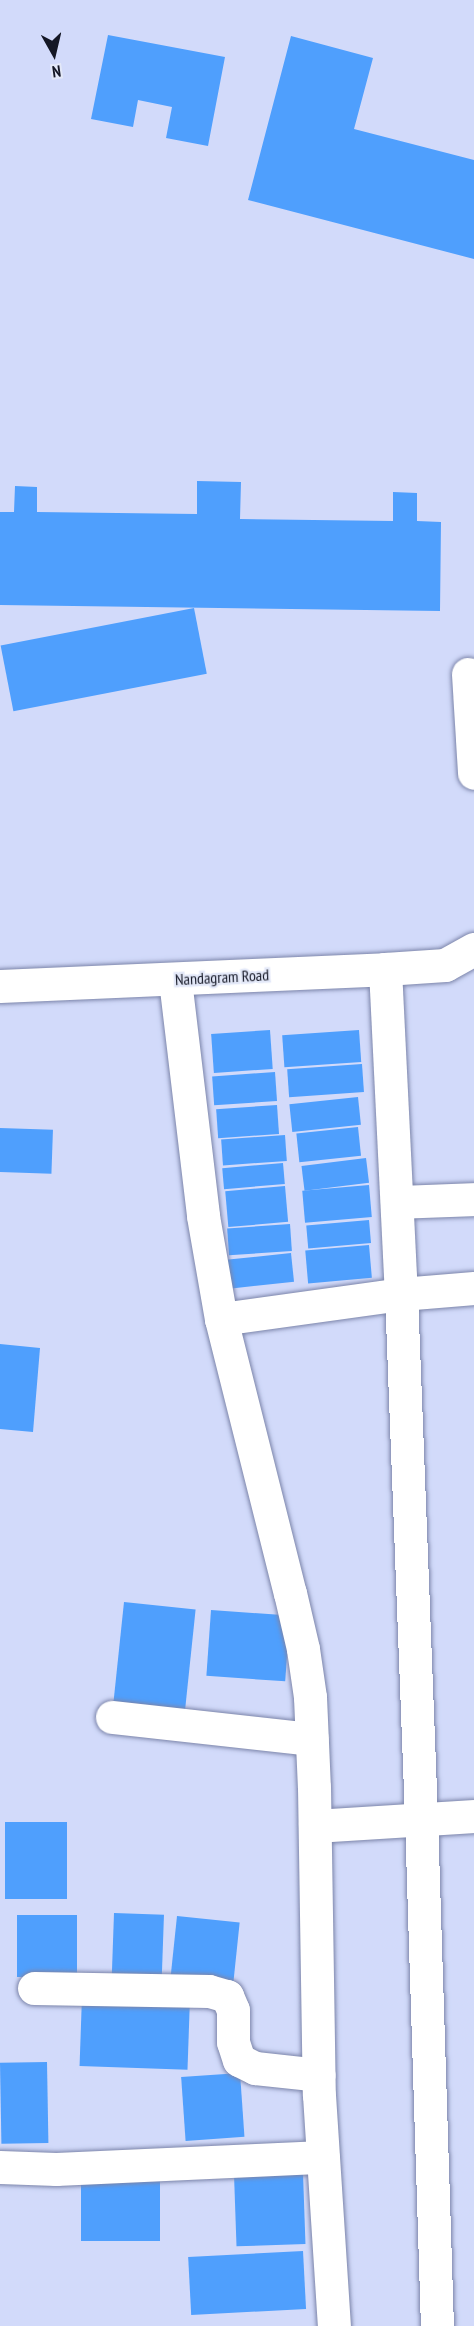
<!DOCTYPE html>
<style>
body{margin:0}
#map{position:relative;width:474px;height:2326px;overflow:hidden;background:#d2dafa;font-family:"PT Sans Narrow",sans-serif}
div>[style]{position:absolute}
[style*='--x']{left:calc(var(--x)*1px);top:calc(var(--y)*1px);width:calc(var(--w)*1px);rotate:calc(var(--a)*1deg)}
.building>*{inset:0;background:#4f9ffd;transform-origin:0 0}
.roads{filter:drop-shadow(0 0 2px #7c85aa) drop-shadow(0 0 2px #7c85aa)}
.minor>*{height:33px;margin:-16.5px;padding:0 16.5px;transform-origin:16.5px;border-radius:16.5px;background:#fff}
span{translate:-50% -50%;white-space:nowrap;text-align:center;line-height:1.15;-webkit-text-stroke:4.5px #e3e8f8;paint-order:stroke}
.street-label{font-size:16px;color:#141725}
.north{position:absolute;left:24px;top:24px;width:60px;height:60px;-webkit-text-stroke:4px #e3e8f8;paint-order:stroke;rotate:172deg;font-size:16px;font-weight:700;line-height:24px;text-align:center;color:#141725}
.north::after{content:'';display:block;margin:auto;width:21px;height:27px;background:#141725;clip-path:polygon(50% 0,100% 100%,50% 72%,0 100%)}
</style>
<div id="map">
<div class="building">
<div style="clip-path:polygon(108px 35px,225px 57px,208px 146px,166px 138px,172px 107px,138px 100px,133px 127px,91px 119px)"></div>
<div style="clip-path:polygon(291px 36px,373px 58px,354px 129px,474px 160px,474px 259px,248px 200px)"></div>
<div style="clip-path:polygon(197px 481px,241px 482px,240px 519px,393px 521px,393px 492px,417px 493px,417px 521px,441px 522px,440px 611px,0 605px,0 512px,14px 512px,15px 486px,37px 487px,37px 512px,197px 514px)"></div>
<div style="left:194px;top:608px;width:67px;height:197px;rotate:79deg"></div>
<div style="left:270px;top:1030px;width:39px;height:59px;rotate:86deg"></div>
<div style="left:359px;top:1030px;width:32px;height:77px;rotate:86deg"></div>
<div style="left:362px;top:1064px;width:28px;height:75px;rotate:86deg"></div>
<div style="left:275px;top:1072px;width:29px;height:63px;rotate:86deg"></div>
<div style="left:358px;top:1097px;width:28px;height:69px;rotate:84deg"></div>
<div style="left:277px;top:1105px;width:29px;height:61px;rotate:86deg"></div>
<div style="left:358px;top:1127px;width:29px;height:62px;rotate:84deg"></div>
<div style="left:0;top:1128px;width:53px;height:44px;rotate:2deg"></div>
<div style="left:285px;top:1135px;width:26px;height:64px;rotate:86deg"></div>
<div style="left:366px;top:1158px;width:25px;height:65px;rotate:83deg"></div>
<div style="left:283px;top:1163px;width:21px;height:61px;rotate:85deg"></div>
<div style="left:369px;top:1185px;width:32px;height:67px;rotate:85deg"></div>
<div style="left:285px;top:1186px;width:36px;height:60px;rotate:85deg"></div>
<div style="left:369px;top:1220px;width:23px;height:63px;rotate:85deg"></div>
<div style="left:290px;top:1224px;width:27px;height:63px;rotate:86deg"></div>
<div style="left:369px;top:1245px;width:33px;height:64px;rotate:85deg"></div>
<div style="left:291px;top:1253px;width:29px;height:65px;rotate:84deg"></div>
<div style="clip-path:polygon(0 1344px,40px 1348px,33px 1432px,0 1429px)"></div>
<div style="left:124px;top:1602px;width:72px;height:107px;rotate:6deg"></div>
<div style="left:211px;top:1610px;width:79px;height:66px;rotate:4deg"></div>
<div style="left:5px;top:1822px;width:62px;height:77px"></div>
<div style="left:114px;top:1913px;width:50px;height:61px;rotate:2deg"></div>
<div style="left:17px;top:1915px;width:60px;height:62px"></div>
<div style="left:177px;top:1916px;width:63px;height:62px;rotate:6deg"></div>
<div style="left:82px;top:1996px;width:108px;height:70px;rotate:2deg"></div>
<div style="left:47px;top:2062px;width:81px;height:47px;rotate:89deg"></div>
<div style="left:240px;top:2073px;width:64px;height:59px;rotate:86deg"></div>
<div style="left:81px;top:2170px;width:79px;height:71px"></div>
<div style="left:303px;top:2173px;width:71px;height:69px;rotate:88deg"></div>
<div style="left:303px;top:2251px;width:58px;height:115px;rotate:87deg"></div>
</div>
<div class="roads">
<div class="minor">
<div style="--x:468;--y:674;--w:99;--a:86.5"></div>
<div style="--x:385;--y:969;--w:325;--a:87.2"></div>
<div style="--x:401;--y:1294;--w:524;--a:87.81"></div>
<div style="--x:421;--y:1818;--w:508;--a:88.2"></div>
<div style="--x:175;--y:980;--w:238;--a:83.2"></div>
<div style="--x:203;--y:1216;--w:105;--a:80.1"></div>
<div style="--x:221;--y:1319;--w:283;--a:75.9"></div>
<div style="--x:290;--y:1593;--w:57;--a:76.9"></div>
<div style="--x:303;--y:1649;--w:49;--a:81.7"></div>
<div style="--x:310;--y:1697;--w:90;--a:87.5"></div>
<div style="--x:314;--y:1787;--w:308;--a:89.1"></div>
<div style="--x:319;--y:2095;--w:231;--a:86.3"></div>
<div style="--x:0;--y:986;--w:385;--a:-2.5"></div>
<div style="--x:385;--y:969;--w:60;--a:-3.8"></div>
<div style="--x:445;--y:965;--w:33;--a:-29"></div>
<div style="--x:397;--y:1202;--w:77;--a:-2.2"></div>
<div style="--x:221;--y:1319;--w:182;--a:-7.9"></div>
<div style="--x:401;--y:1294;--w:73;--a:-4.7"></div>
<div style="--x:112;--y:1717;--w:201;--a:6.3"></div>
<div style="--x:315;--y:1826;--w:159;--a:-3.6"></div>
<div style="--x:34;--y:1988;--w:175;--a:1"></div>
<div style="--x:209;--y:1991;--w:19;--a:16"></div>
<div style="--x:227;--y:1996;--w:15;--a:67"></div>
<div style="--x:233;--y:2010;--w:32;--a:90"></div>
<div style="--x:233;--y:2042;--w:19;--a:72"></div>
<div style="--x:239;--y:2060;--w:18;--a:27"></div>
<div style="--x:255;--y:2068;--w:64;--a:6.2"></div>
<div style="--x:0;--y:2167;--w:56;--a:2"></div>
<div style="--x:56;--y:2169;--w:267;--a:-2.6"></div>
</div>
</div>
<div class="street-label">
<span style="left:222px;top:977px;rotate:-3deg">Nandagram Road</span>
</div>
<div class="north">N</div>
</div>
